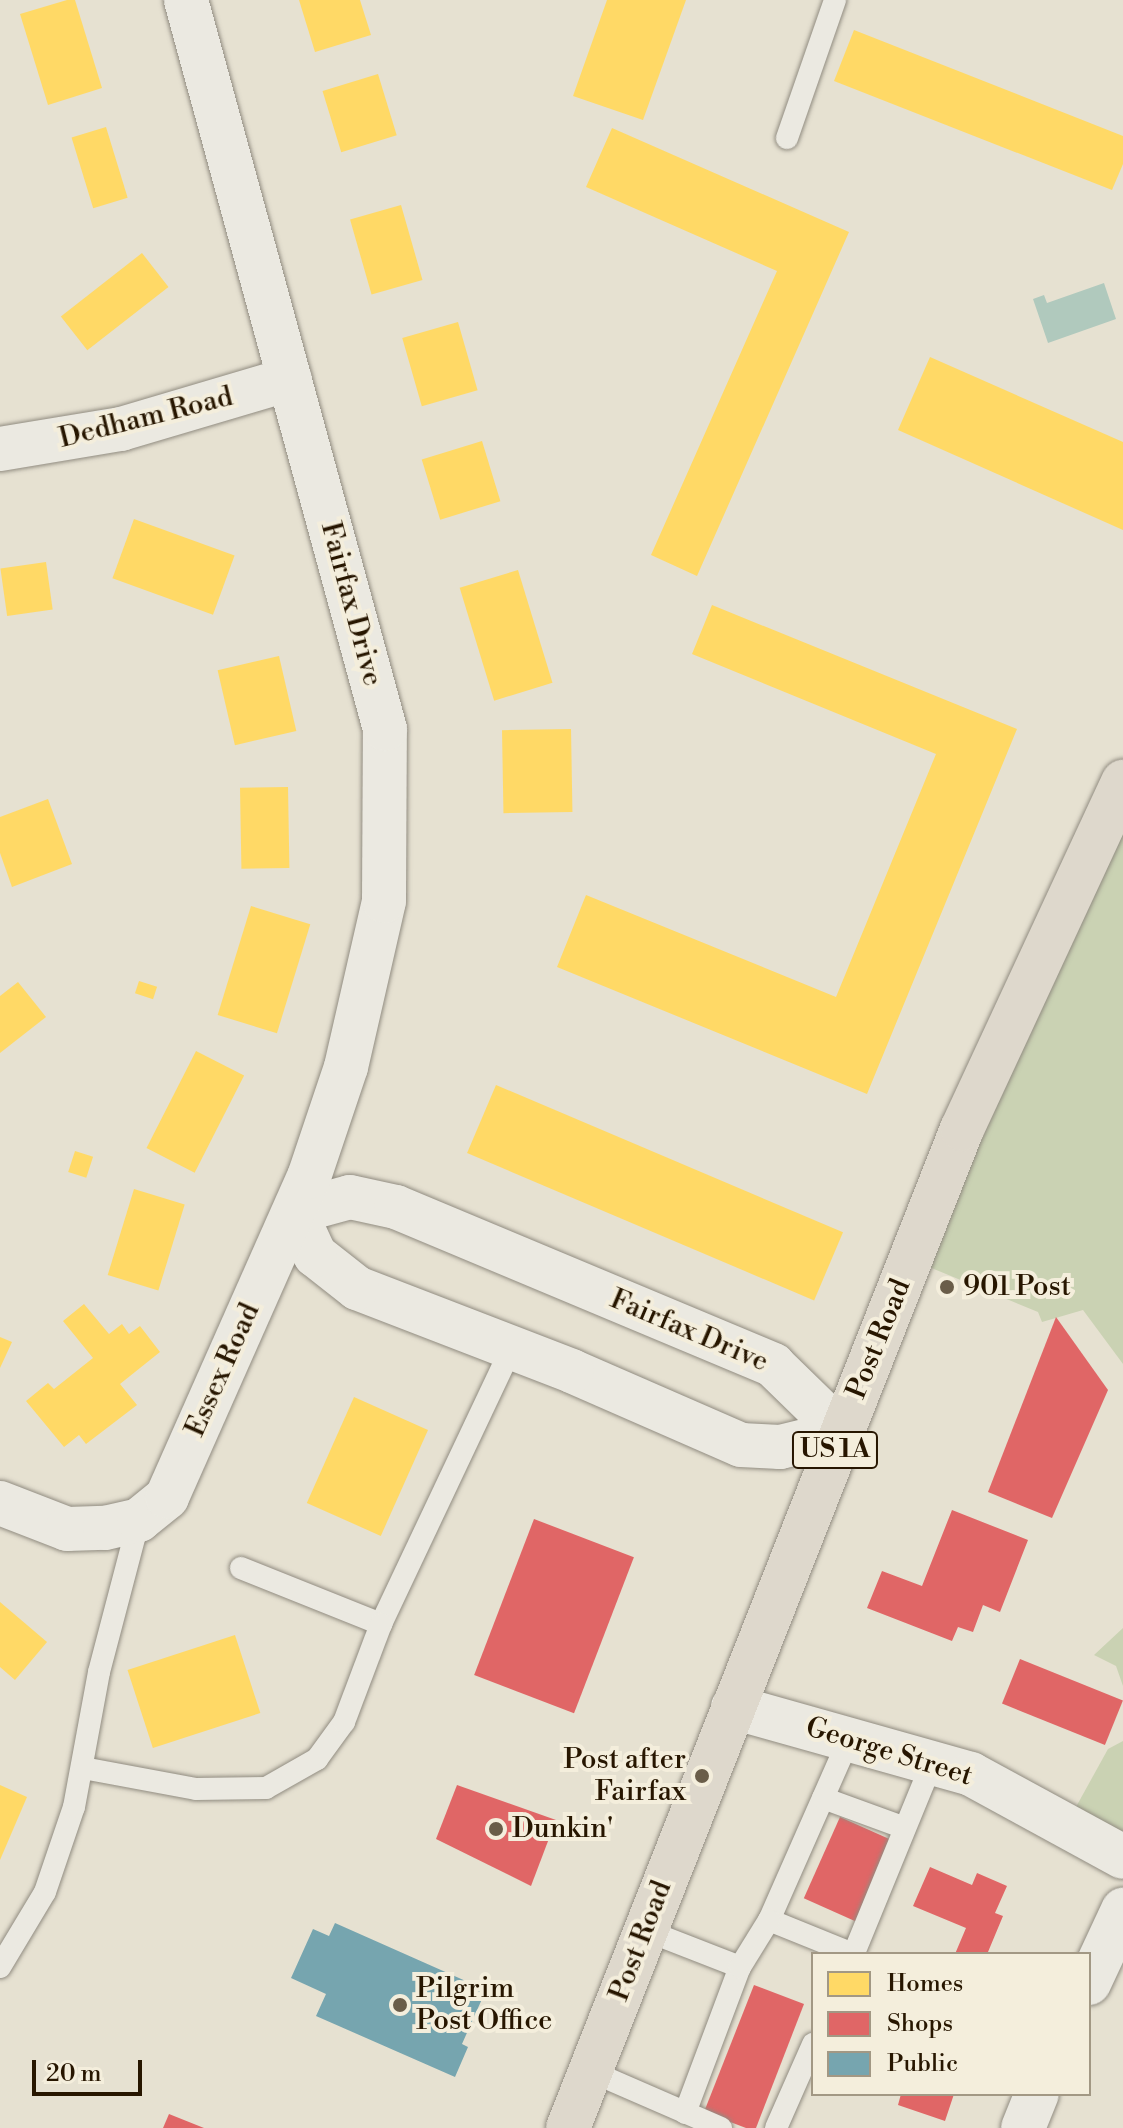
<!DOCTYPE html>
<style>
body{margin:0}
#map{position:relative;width:1123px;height:2128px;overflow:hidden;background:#e6e1d1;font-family:"Libre Bodoni",serif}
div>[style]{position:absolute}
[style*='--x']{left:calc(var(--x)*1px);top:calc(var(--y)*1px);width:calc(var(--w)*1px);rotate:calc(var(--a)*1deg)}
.green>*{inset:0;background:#cad2b3}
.water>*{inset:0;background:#b0c9bd}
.homes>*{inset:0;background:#ffd966;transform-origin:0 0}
.shops>*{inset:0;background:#e06666;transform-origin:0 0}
.public>*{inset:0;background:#76a5af}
.roads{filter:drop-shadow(0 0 2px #918c81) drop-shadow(0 0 2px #918c81)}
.lane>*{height:22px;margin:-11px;padding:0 11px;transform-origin:11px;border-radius:11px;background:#ebe9e1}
.street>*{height:44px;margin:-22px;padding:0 22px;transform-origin:22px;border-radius:22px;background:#ebe9e1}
.primary>*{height:44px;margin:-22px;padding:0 22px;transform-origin:22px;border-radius:22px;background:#ded8cc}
.dots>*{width:22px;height:22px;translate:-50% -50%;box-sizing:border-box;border:4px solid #f4eedc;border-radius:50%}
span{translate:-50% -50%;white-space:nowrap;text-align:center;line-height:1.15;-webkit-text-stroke:8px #f4eedc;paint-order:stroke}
.shield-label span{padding:2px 6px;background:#f4eedc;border:2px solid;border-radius:6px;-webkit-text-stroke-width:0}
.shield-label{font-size:26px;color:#271600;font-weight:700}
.street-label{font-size:28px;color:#271600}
.poi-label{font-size:28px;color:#271600}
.left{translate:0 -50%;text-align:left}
.right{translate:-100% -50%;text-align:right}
.legend{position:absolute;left:811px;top:1952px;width:280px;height:144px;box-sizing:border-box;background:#f4eedc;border:2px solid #a29884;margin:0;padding:10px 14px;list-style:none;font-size:24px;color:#271600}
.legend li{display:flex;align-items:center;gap:16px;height:40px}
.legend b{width:40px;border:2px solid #a29884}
.scale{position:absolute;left:32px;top:2060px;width:110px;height:36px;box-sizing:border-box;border:4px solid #271600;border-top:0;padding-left:10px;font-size:24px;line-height:28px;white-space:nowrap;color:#271600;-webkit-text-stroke:6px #f4eedc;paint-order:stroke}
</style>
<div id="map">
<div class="green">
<div style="clip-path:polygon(1123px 792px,1123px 1364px,1083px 1310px,1042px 1322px,1038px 1312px,917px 1262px)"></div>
<div style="clip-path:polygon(1123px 1628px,1123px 1686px,1116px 1666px,1094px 1655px)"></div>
<div style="clip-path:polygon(1123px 1741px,1123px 1835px,1066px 1825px,1108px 1749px)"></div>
</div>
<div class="water">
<div style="clip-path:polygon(1104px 283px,1116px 319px,1048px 343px,1033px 299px,1044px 295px,1047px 303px)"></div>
</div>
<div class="homes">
<div style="clip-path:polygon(67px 0,75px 0,102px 88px,48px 105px,20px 14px)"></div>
<div style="clip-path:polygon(299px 0,360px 0,371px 35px,315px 52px)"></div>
<div style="clip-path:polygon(607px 0,686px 0,643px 120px,573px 96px)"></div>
<div style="clip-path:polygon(854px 30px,1123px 136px,1123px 164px,1112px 190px,834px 81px)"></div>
<div style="left:378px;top:74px;width:64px;height:58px;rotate:73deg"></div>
<div style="left:106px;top:127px;width:74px;height:36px;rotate:73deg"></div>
<div style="clip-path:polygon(612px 128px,849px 232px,697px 576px,651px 555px,777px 271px,586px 187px)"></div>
<div style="left:401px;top:205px;width:78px;height:53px;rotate:74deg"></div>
<div style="left:142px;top:253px;width:43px;height:103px;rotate:52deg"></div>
<div style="left:458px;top:322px;width:71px;height:58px;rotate:74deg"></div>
<div style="clip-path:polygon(930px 357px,1123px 442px,1123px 530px,898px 430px)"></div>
<div style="left:482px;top:441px;width:63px;height:63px;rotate:73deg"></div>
<div style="left:134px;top:519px;width:107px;height:63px;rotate:20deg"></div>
<div style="left:46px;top:562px;width:48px;height:46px;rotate:82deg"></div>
<div style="left:518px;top:570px;width:118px;height:61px;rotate:73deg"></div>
<div style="clip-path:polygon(712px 605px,1017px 729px,867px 1094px,557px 967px,586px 895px,836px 997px,936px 754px,692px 654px)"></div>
<div style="left:279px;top:656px;width:77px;height:63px;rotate:77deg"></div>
<div style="left:571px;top:729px;width:83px;height:69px;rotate:89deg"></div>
<div style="left:288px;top:787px;width:81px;height:48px;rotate:89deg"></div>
<div style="clip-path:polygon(48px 799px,72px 864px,12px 887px,0 853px,0 817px)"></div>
<div style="left:251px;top:906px;width:62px;height:114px;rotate:17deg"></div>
<div style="left:139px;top:981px;width:19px;height:13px;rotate:18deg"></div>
<div style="clip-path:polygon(18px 982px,46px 1017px,0 1053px,0 996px)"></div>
<div style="left:196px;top:1051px;width:54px;height:109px;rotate:27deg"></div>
<div style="left:496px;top:1085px;width:377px;height:74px;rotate:23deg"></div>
<div style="left:75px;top:1151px;width:19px;height:22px;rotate:18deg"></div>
<div style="left:134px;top:1189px;width:53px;height:90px;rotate:17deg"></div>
<div style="clip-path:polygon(84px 1304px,109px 1334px,122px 1324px,129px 1334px,140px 1326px,160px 1352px,120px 1384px,137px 1405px,86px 1444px,79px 1435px,64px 1447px,26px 1401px,48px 1383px,54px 1389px,93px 1358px,63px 1321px)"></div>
<div style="clip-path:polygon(0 1337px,12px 1342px,0 1368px)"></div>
<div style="left:354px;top:1397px;width:81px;height:116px;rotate:24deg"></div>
<div style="clip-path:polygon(0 1602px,47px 1642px,15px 1680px,0 1667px)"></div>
<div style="left:235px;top:1635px;width:82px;height:113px;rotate:72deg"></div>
<div style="clip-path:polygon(0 1785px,27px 1797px,0 1860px)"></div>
</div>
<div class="shops">
<div style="clip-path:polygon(1056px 1317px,1108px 1390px,1052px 1518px,988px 1492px)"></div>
<div style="clip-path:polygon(952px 1510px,1028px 1540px,1000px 1612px,983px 1605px,973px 1632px,958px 1627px,952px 1641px,867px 1608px,882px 1571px,922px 1586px)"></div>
<div style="left:534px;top:1519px;width:107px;height:167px;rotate:21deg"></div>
<div style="left:1020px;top:1659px;width:111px;height:48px;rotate:22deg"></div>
<div style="clip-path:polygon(457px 1785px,556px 1820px,531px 1886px,436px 1839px)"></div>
<div style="left:840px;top:1817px;width:57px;height:89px;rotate:24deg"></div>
<div style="clip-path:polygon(930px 1867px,972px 1885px,977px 1873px,1007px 1886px,995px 1913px,1003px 1916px,988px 1952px,994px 1954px,955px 1954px,966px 1928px,913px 1906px)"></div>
<div style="clip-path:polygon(754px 1985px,804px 2004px,756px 2128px,746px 2128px,704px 2112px)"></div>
<div style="clip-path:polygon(901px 2094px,954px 2094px,945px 2121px,898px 2105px)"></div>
<div style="clip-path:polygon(169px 2114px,204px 2128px,163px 2128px)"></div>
</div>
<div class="public">
<div style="clip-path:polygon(335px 1923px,486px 1990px,462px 2044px,468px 2047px,455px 2077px,316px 2016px,326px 1994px,291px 1978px,313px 1929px,329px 1936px)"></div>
</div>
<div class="roads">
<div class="lane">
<div style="--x:787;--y:138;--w:146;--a:-70.8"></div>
<div style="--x:241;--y:1568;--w:151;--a:21.8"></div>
<div style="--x:381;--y:1624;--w:306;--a:-64.7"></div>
<div style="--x:849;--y:1739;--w:198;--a:113.8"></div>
<div style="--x:769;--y:1920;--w:91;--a:22"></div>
<div style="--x:83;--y:1768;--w:115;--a:10.5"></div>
<div style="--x:196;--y:1789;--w:70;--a:-0.8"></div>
<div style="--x:266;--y:1788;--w:59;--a:-29.6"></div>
<div style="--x:317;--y:1759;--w:46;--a:-53.9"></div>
<div style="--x:344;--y:1722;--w:105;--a:-69.3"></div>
<div style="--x:823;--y:1798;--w:87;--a:20.1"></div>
<div style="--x:645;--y:1930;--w:102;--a:21.3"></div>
<div style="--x:854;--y:1953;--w:209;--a:-67.7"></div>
<div style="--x:0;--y:1967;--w:87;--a:-59"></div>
<div style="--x:45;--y:1892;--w:90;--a:-71.2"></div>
<div style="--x:74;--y:1807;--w:137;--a:-79.5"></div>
<div style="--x:99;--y:1672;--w:157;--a:-75.3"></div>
<div style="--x:590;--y:2071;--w:143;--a:23.5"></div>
<div style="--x:685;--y:2113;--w:156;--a:-69.4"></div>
<div style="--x:740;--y:1967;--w:55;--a:-58.3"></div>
<div style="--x:776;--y:2128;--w:92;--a:-66.2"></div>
</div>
<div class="street">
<div style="--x:0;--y:449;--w:123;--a:-9.4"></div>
<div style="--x:121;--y:429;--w:176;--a:-16.5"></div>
<div style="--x:350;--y:1197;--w:47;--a:12.3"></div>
<div style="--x:396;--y:1207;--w:409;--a:22.7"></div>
<div style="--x:773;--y:1365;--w:96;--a:44.2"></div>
<div style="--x:842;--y:1432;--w:64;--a:166.4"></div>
<div style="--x:780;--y:1447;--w:39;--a:-177"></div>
<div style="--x:741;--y:1445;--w:184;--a:-156.4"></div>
<div style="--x:572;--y:1371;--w:230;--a:-158.9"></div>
<div style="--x:357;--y:1288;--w:53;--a:-141.8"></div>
<div style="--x:315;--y:1255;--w:47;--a:-114.9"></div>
<div style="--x:295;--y:1212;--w:57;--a:-15.3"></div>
<div style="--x:0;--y:1503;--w:72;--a:21.2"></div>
<div style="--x:67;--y:1529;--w:38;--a:-2"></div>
<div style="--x:105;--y:1528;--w:35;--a:-13"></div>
<div style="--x:139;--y:1520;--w:36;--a:-39"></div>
<div style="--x:167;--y:1497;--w:350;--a:-66.1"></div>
<div style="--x:309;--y:1177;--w:116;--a:-71.4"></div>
<div style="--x:346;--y:1067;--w:170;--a:-77.1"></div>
<div style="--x:384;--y:901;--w:172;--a:-89.7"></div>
<div style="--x:385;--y:729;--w:756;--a:-105.27"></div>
<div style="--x:733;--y:1707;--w:247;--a:15.7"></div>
<div style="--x:971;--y:1774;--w:173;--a:28.6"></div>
<div style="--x:1089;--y:1983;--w:81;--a:-65"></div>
<div style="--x:1023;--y:2128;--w:37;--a:-68"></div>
</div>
<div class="primary">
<div style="--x:568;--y:2128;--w:1074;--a:-68.48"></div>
<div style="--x:962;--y:1129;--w:383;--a:-65.1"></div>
</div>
</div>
<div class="dots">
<div style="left:947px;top:1287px;background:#6a5d49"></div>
<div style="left:702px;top:1776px;background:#6a5d49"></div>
<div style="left:496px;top:1829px;background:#6a5d49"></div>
<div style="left:400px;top:2005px;background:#6a5d49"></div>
</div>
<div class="shield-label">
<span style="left:835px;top:1450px">US 1A</span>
</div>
<div class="street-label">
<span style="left:146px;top:418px;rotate:-14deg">Dedham Road</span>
<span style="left:351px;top:604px;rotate:75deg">Fairfax Drive</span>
<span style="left:689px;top:1331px;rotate:23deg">Fairfax Drive</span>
<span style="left:879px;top:1339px;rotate:-68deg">Post Road</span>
<span style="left:223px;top:1370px;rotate:-66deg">Essex Road</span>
<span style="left:889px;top:1752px;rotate:17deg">George Street</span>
<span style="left:641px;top:1941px;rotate:-69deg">Post Road</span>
</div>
<div class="poi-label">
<span class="left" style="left:963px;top:1287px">901 Post</span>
<span class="right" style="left:686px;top:1776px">Post after<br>Fairfax</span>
<span class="left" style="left:512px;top:1829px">Dunkin'</span>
<span class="left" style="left:416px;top:2005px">Pilgrim<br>Post Office</span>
</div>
<ul class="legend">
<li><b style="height:22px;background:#ffd966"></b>Homes</li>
<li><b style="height:22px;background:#e06666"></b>Shops</li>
<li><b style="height:22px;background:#76a5af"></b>Public</li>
</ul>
<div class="scale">20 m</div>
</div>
